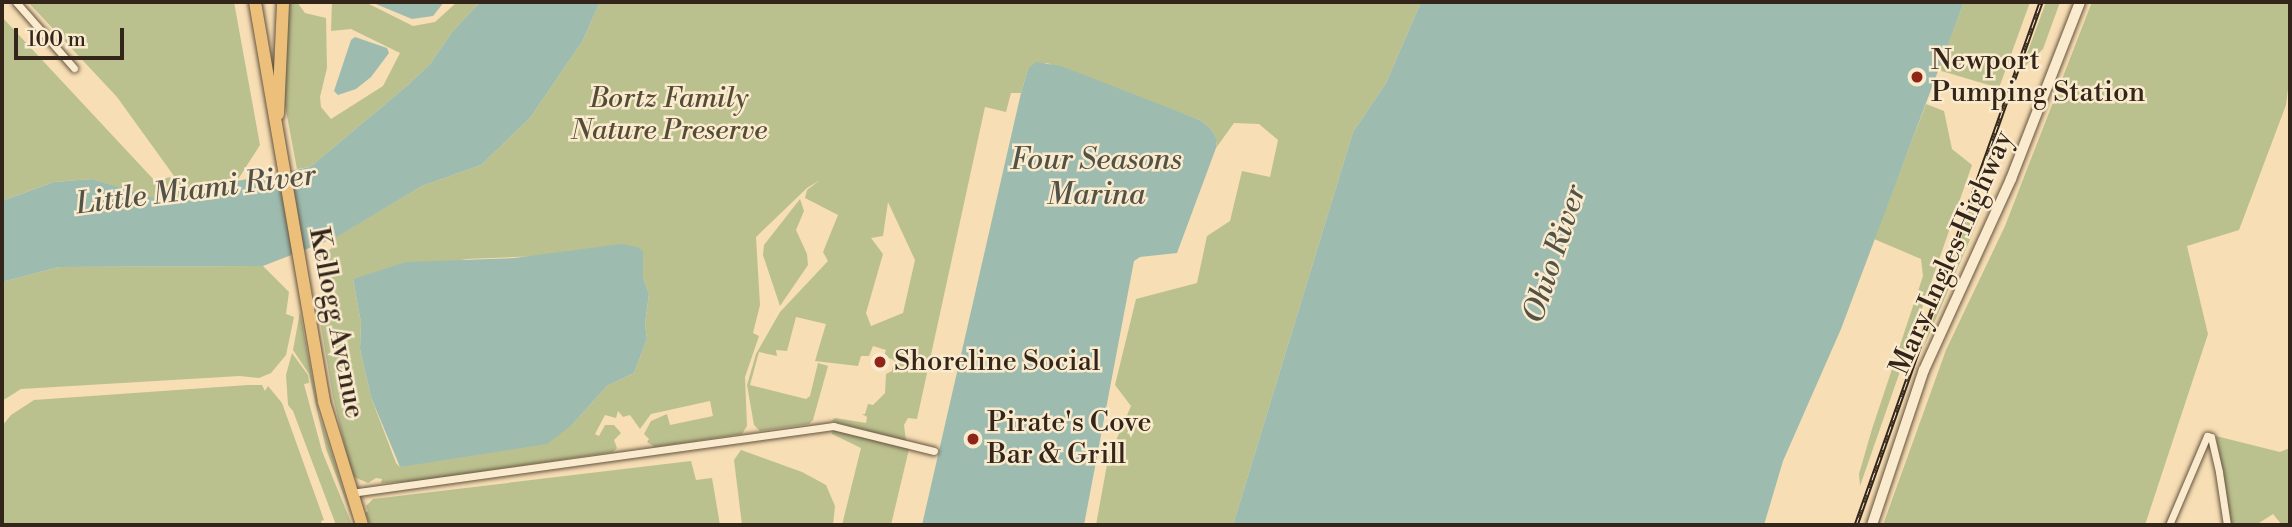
<!DOCTYPE html>
<style>
body{margin:0}
#map{position:relative;width:2292px;height:527px;overflow:hidden;background:#f7deb4;font-family:"Libre Bodoni",serif}
div>[style]{position:absolute}
[style*='--x']{left:calc(var(--x)*1px);top:calc(var(--y)*1px);width:calc(var(--w)*1px);rotate:calc(var(--a)*1deg)}
.green>*{inset:0;background:#bbc18e}
.water>*{inset:0;background:#9dbcaf}
.roads{filter:drop-shadow(0 0 2px #645340) drop-shadow(0 0 2px #645340)}
.street>*{height:7px;margin:-3.5px;padding:0 3.5px;transform-origin:3.5px;border-radius:3.5px;background:#faeace}
.secondary>*{height:10px;margin:-5px;padding:0 5px;transform-origin:5px;border-radius:5px;background:#faeace}
.primary>*{height:12px;margin:-6px;padding:0 6px;transform-origin:6px;border-radius:6px;background:#ecbf7a}
.rail>*{height:5px;margin-top:-2.5px;transform-origin:0;background:repeating-linear-gradient(90deg,#faeace 0 8px,#33251a 0 16px);box-sizing:border-box;border-block:2px solid #33251a}
.dots>*{width:19px;height:19px;translate:-50% -50%;box-sizing:border-box;border:4px solid #faeace;border-radius:50%}
span{translate:-50% -50%;white-space:nowrap;text-align:center;line-height:1.15;-webkit-text-stroke:5px #faeace;paint-order:stroke}
.poi-label{font-size:28px;color:#33251a}
.left{translate:0 -50%;text-align:left}
.park-label{font-size:28px;color:#554c37;font-style:italic}
.street-label{font-size:28px;color:#33251a}
.water-label{font-size:30px;color:#535247;font-style:italic}
.frame{position:absolute;inset:0;border:4px solid #33251a;pointer-events:none}
.scale{position:absolute;left:14px;top:28px;width:110px;height:32px;box-sizing:border-box;border:4px solid #33251a;border-top:0;padding-left:9px;font-size:21px;line-height:24px;white-space:nowrap;color:#33251a;-webkit-text-stroke:5px #faeace;paint-order:stroke}
</style>
<div id="map">
<div class="green">
<div style="clip-path:polygon(28px 2px,234px 2px,260px 145px,237px 181px,203px 200px,168px 203px,92px 179px,54px 182px,2px 201px,2px 17px,155px 181px,174px 176px,117px 97px)"></div>
<div style="clip-path:polygon(288px 2px,297px 2px,305px 13px,326px 18px,327px 68px,320px 97px,321px 107px,331px 119px,383px 86px,400px 53px,351px 29px,331px 31px,332px 2px,365px 2px,413px 26px,435px 22px,457px 2px,480px 2px,452px 32px,430px 64px,408px 85px,310px 167px,297px 169px,285px 105px,283px 75px)"></div>
<div style="clip-path:polygon(evenodd,600px 2px,1421px 2px,1386px 83px,1353px 132px,1233px 525px,1096px 525px,1108px 459px,1131px 406px,1115px 385px,1136px 299px,1197px 283px,1207px 236px,1230px 221px,1242px 171px,1270px 177px,1278px 140px,1259px 124px,1234px 123px,1216px 148px,1217px 139px,1211px 129px,1200px 120px,1047px 63px,1028px 69px,1021px 93px,1011px 93px,1006px 112px,985px 107px,917px 419px,908px 418px,904px 425px,906px 441px,831px 421px,835px 418px,866px 423px,867px 417px,862px 414px,865px 414px,868px 404px,873px 405px,885px 393px,886px 374px,892px 371px,894px 360px,884px 356px,886px 350px,873px 346px,869px 356px,861px 356px,858px 366px,815px 361px,826px 324px,796px 317px,787px 351px,776px 350px,777px 356px,759px 352px,750px 385px,806px 399px,810px 396px,818px 363px,828px 366px,813px 420px,809px 424px,760px 431px,754px 425px,747px 385px,756px 354px,780px 312px,828px 261px,823px 252px,838px 215px,805px 198px,807px 190px,820px 180px,807px 188px,756px 237px,760px 305px,753px 333px,759px 336px,745px 377px,747px 426px,742px 434px,655px 447px,647px 442px,649px 439px,644px 434px,651px 421px,667px 414px,670px 425px,713px 416px,710px 401px,651px 414px,640px 429px,630px 415px,623px 417px,618px 411px,616px 418px,605px 415px,595px 434px,599px 436px,605px 425px,614px 425px,621px 433px,614px 440px,617px 448px,613px 452px,418px 481px,381px 483px,382px 479px,376px 478px,368px 483px,352px 476px,333px 397px,318px 308px,324px 317px,334px 317px,339px 302px,333px 287px,329px 285px,329px 277px,320px 279px,316px 255px,331px 249px,331px 240px,422px 186px,481px 165px,530px 118px,582px 42px,600px 2px,888px 202px,915px 260px,903px 313px,871px 326px,866px 313px,883px 254px,871px 238px,883px 236px,888px 202px,600px 2px,643px 252px,643px 277px,649px 294px,645px 324px,647px 339px,634px 373px,607px 386px,572px 425px,400px 467px,396px 463px,371px 397px,360px 349px,361px 323px,353px 279px,467px 259px,643px 252px)"></div>
<div style="clip-path:polygon(1964px 2px,2030px 2px,1999px 88px,1938px 70px)"></div>
<div style="clip-path:polygon(2046px 2px,2060px 2px,2043px 49px,2021px 70px)"></div>
<div style="clip-path:polygon(2092px 2px,2290px 2px,2290px 73px,2286px 105px,2239px 230px,2187px 246px,2208px 334px,2145px 525px,1883px 525px,1946px 350px,2005px 226px)"></div>
<div style="clip-path:polygon(1926px 104px,1944px 111px,1952px 149px,1972px 165px,1860px 486px,1859px 474px,1872px 429px,1923px 276px,1921px 259px,1874px 239px)"></div>
<div style="clip-path:polygon(1977px 181px,1981px 214px,1922px 351px,1971px 210px)"></div>
<div style="clip-path:polygon(800px 199px,804px 211px,796px 230px,807px 254px,808px 265px,780px 306px,763px 255px,764px 245px)"></div>
<div style="clip-path:polygon(263px 266px,289px 292px,286px 314px,294px 317px,286px 355px,271px 373px,259px 378px,240px 376px,21px 389px,2px 401px,2px 282px,59px 267px)"></div>
<div style="clip-path:polygon(300px 312px,319px 414px,351px 514px,326px 449px,309px 374px,293px 350px)"></div>
<div style="clip-path:polygon(292px 353px,308px 375px,309px 383px,304px 384px,322px 451px,352px 525px,336px 525px,293px 411px,288px 405px,286px 375px)"></div>
<div style="clip-path:polygon(248px 385px,262px 385px,265px 391px,268px 386px,282px 403px,324px 520px,321px 521px,322px 525px,2px 525px,2px 426px,11px 415px,34px 400px)"></div>
<div style="clip-path:polygon(833px 430px,909px 449px,891px 525px,842px 525px,861px 448px,832px 434px)"></div>
<div style="clip-path:polygon(2216px 436px,2280px 452px,2290px 448px,2290px 525px,2282px 525px,2273px 514px,2256px 525px,2231px 525px)"></div>
<div style="clip-path:polygon(741px 450px,802px 472px,826px 485px,835px 506px,833px 525px,742px 525px,734px 460px)"></div>
<div style="clip-path:polygon(691px 461px,696px 480px,712px 478px,720px 525px,370px 525px,365px 513px,368px 511px,366px 506px,373px 499px)"></div>
</div>
<div class="water">
<div style="clip-path:polygon(371px 2px,444px 2px,433px 16px,412px 19px)"></div>
<div style="clip-path:polygon(480px 2px,600px 2px,582px 42px,530px 118px,481px 165px,422px 186px,335px 238px,263px 266px,59px 267px,2px 282px,2px 201px,54px 182px,92px 179px,168px 202px,203px 200px,237px 181px,310px 167px,408px 85px,430px 64px,452px 32px)"></div>
<div style="clip-path:polygon(1421px 2px,1964px 2px,1841px 329px,1783px 461px,1764px 525px,1233px 525px,1353px 132px,1386px 83px)"></div>
<div style="clip-path:polygon(355px 37px,387px 48px,389px 53px,371px 77px,356px 89px,338px 95px,334px 91px,351px 40px)"></div>
<div style="clip-path:polygon(1036px 62px,1061px 66px,1200px 120px,1211px 129px,1217px 139px,1216px 148px,1177px 253px,1140px 257px,1134px 261px,1084px 525px,922px 525px,1021px 93px,1028px 69px)"></div>
<div style="clip-path:polygon(621px 244px,637px 247px,643px 251px,643px 277px,649px 294px,645px 324px,647px 339px,634px 373px,607px 386px,572px 425px,547px 444px,400px 467px,371px 397px,360px 349px,361px 323px,353px 279px,406px 262px,514px 258px)"></div>
</div>
<div class="roads">
<div class="street">
<div style="--x:16;--y:2;--w:88;--a:48.7"></div>
<div style="--x:351;--y:493;--w:487;--a:-7.9"></div>
<div style="--x:833;--y:426;--w:104;--a:13.9"></div>
<div style="--x:2169;--y:525;--w:97;--a:-66.9"></div>
<div style="--x:2207;--y:436;--w:4;--a:14"></div>
<div style="--x:2211;--y:437;--w:36;--a:77"></div>
<div style="--x:2219;--y:472;--w:54;--a:81.4"></div>
</div>
<div class="secondary">
<div style="--x:1872;--y:525;--w:163;--a:-71.5"></div>
<div style="--x:1924;--y:370;--w:210;--a:-65.5"></div>
<div style="--x:2011;--y:179;--w:190;--a:-68.7"></div>
</div>
<div class="primary">
<div style="--x:255;--y:2;--w:406;--a:80.2"></div>
<div style="--x:324;--y:402;--w:129;--a:72.8"></div>
<div style="--x:278;--y:114;--w:112;--a:-87.4"></div>
</div>
</div>
<div class="rail">
<div style="--x:1856;--y:525;--w:555;--a:-70.52"></div>
</div>
<div class="dots">
<div style="left:1917px;top:77px;background:#8f2418"></div>
<div style="left:880px;top:362px;background:#8f2418"></div>
<div style="left:973px;top:439px;background:#8f2418"></div>
</div>
<div class="poi-label">
<span class="left" style="left:1931px;top:77px">Newport<br>Pumping Station</span>
<span class="left" style="left:894px;top:362px">Shoreline Social</span>
<span class="left" style="left:987px;top:439px">Pirate's Cove<br>Bar &amp; Grill</span>
</div>
<div class="park-label">
<span style="left:669px;top:115px">Bortz Family<br>Nature Preserve</span>
</div>
<div class="street-label">
<span style="left:1952px;top:253px;rotate:-66deg">Mary Ingles Highway</span>
<span style="left:336px;top:323px;rotate:79deg">Kellogg Avenue</span>
</div>
<div class="water-label">
<span style="left:1096px;top:177px">Four Seasons<br>Marina</span>
<span style="left:196px;top:190px;rotate:-7deg">Little Miami River</span>
<span style="left:1555px;top:254px;rotate:-72deg">Ohio River</span>
</div>
<div class="frame"></div>
<div class="scale">100 m</div>
</div>
